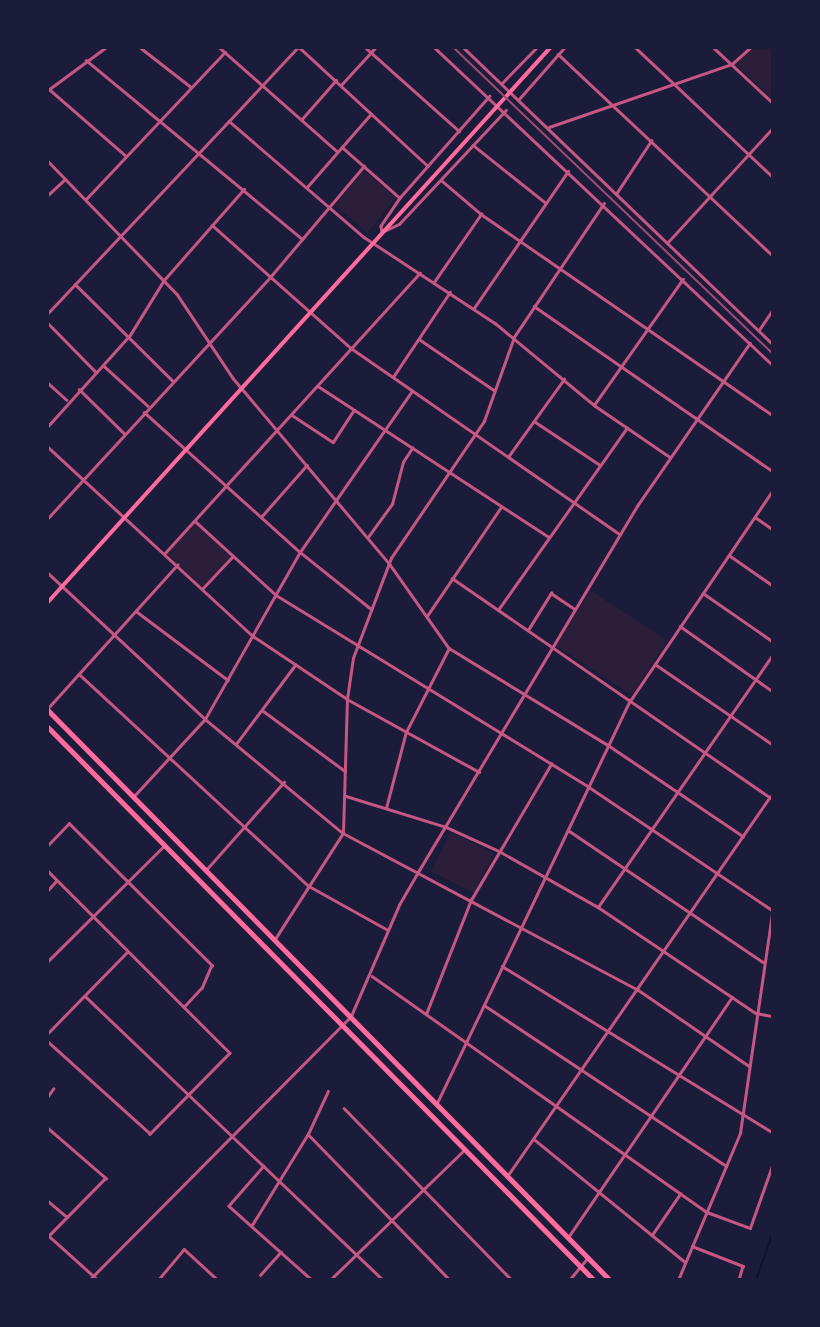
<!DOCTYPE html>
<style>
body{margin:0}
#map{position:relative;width:820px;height:1327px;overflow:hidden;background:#1b1b3a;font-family:"Libre Baskerville",serif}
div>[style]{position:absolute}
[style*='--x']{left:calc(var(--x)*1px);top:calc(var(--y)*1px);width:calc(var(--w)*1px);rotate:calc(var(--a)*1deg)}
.green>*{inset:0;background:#2a1e3b;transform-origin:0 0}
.stream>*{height:2px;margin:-1px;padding:0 1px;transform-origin:1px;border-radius:1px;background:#12122b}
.minor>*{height:2.5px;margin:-1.25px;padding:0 1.25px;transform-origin:1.25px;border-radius:1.25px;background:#c65784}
.tertiary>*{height:3px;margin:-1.5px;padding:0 1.5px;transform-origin:1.5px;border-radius:1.5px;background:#c65784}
.secondary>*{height:4px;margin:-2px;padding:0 2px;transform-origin:2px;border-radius:2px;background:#ff6b9d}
.trunk>*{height:4.5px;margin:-2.25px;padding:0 2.25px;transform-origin:2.25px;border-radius:2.25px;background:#ff6b9d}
.rail>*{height:2px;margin:-1px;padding:0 1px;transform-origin:1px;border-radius:1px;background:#a44b75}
span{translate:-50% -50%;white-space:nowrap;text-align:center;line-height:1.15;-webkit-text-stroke:4.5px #1b1b3a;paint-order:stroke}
.frame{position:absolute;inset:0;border:49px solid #1b1b3a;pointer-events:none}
</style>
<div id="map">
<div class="green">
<div style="clip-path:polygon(753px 48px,772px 48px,772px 99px,735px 64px)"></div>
<div style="left:364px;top:171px;width:42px;height:45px;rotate:40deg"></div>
<div style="left:195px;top:523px;width:49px;height:42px;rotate:43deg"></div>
<div style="left:591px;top:591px;width:91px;height:65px;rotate:33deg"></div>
<div style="left:451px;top:832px;width:48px;height:44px;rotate:27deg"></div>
</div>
<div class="stream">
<div style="--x:756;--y:1280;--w:48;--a:-70.4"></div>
</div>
<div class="minor">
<div style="--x:141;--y:48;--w:63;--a:38"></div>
<div style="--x:220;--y:48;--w:157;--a:41.4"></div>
<div style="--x:300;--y:48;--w:174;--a:42.7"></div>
<div style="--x:366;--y:48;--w:125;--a:41.7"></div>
<div style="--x:435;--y:48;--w:463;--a:43.2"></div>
<div style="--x:464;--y:48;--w:426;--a:43.8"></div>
<div style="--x:636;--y:48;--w:187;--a:43.3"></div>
<div style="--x:714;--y:48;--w:79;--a:43"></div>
<div style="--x:558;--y:54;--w:294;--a:43.2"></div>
<div style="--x:86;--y:60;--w:281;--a:39.6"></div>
<div style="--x:502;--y:83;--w:49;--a:-45.8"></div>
<div style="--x:341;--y:85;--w:50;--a:-47.4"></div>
<div style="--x:49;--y:89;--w:102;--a:41"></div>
<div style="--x:48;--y:90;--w:71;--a:-36.4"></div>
<div style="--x:490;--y:96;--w:136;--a:131.4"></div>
<div style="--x:400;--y:198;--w:34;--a:124"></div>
<div style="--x:381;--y:226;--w:6;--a:81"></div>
<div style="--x:382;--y:232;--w:19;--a:-25"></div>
<div style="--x:399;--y:224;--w:156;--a:-46.8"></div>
<div style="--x:519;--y:99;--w:68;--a:-48.6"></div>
<div style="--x:301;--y:120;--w:53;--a:-48.8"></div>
<div style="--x:229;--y:121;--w:100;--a:-47"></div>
<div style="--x:549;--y:127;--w:194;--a:-19"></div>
<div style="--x:732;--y:64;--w:24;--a:-42"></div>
<div style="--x:473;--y:145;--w:93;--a:38.5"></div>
<div style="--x:342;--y:147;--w:77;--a:41.3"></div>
<div style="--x:48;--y:161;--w:185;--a:45.9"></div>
<div style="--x:177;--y:294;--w:101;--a:56.3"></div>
<div style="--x:233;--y:378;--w:242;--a:49.9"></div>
<div style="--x:389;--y:563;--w:104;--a:54.8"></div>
<div style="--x:449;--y:648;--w:186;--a:31.4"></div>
<div style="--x:608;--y:745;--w:163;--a:34"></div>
<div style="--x:441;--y:180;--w:52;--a:40.4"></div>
<div style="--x:481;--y:214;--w:354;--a:34.6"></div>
<div style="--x:307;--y:187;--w:97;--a:-48.8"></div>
<div style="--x:616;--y:194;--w:64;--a:-56.6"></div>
<div style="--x:48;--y:195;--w:23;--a:-43"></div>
<div style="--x:86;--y:199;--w:202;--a:-46.6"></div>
<div style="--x:212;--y:225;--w:186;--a:41.5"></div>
<div style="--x:351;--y:348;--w:327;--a:34.7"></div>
<div style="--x:667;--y:243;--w:155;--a:-47.4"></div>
<div style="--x:434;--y:282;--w:83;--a:-55.3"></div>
<div style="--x:75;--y:284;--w:138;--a:44.7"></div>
<div style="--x:534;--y:306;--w:290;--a:34.7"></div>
<div style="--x:474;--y:308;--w:166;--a:-55.5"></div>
<div style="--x:48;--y:313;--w:264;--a:-46.7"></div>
<div style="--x:229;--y:121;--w:178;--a:40.7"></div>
<div style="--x:364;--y:237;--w:157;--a:33.3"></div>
<div style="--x:495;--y:323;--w:129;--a:39.6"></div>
<div style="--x:594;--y:405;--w:92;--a:34.4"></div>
<div style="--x:48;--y:323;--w:69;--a:45.6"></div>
<div style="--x:759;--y:330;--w:23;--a:-56"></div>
<div style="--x:419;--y:339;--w:91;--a:34.2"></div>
<div style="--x:104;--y:366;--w:59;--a:42.3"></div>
<div style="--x:393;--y:377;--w:102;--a:-56.2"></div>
<div style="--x:48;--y:383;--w:25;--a:42"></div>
<div style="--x:318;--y:386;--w:276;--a:33.2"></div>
<div style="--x:79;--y:389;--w:63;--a:44.4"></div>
<div style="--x:594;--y:405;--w:154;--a:-54.8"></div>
<div style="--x:144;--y:412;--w:210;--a:41.9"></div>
<div style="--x:300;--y:552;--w:90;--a:38.7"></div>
<div style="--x:292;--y:415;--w:49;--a:33.4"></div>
<div style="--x:333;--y:442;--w:38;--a:-57"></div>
<div style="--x:534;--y:421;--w:79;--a:33.7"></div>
<div style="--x:48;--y:426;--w:122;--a:-48"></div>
<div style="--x:130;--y:335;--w:65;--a:-58.3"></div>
<div style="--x:164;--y:280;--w:121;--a:-48.7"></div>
<div style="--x:48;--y:447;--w:279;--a:42.7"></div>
<div style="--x:253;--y:636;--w:113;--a:33.8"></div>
<div style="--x:347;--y:699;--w:151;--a:28.9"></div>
<div style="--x:508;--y:457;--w:96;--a:-54.3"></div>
<div style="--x:261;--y:517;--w:69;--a:-48.5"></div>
<div style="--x:755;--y:517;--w:21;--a:35"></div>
<div style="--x:48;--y:518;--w:329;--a:-47.3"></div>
<div style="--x:271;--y:276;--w:144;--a:-49.8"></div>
<div style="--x:195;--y:521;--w:110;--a:42.4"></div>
<div style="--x:276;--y:595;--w:367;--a:31.5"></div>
<div style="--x:589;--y:787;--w:220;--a:33.9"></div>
<div style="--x:368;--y:537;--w:41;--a:-54"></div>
<div style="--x:392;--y:504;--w:43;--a:-75.3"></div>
<div style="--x:403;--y:462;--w:17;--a:-57"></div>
<div style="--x:164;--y:554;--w:380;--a:-47.7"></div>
<div style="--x:729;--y:555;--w:52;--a:34.9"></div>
<div style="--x:48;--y:573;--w:214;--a:42.9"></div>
<div style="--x:205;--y:719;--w:179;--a:39.6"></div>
<div style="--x:343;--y:833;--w:333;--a:28"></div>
<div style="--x:637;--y:989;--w:136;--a:34.5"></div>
<div style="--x:452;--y:578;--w:389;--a:34.6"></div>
<div style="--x:202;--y:589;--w:45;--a:-46.8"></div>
<div style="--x:703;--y:593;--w:84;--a:34.8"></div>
<div style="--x:498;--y:610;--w:223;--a:-54.7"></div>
<div style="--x:136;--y:611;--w:115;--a:36.9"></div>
<div style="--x:427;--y:616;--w:132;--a:-55.8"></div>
<div style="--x:680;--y:626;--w:113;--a:35.2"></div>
<div style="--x:528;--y:630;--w:44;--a:-58.1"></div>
<div style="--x:551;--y:593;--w:29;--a:34"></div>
<div style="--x:655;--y:664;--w:142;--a:34.4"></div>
<div style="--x:79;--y:674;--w:313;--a:42.7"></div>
<div style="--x:309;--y:886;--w:90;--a:29.1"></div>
<div style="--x:48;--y:708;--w:193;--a:-47.9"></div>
<div style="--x:262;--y:710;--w:103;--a:36.3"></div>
<div style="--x:236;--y:744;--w:99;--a:-53.2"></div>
<div style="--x:134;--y:796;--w:105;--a:-47.3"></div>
<div style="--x:205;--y:719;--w:192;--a:-60.4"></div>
<div style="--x:300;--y:552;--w:196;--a:-55.2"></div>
<div style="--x:346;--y:796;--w:105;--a:17.2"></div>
<div style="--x:446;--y:827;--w:58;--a:24.4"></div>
<div style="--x:499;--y:851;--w:114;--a:29.5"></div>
<div style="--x:598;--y:907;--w:190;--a:33.9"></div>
<div style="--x:756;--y:1013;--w:16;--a:11"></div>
<div style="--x:386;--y:808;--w:79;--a:-75.3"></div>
<div style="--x:406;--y:732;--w:94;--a:-62.9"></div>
<div style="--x:568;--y:830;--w:235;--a:34.1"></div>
<div style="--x:48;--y:845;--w:30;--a:-46"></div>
<div style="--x:69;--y:823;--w:202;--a:44.8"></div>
<div style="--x:212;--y:965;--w:25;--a:113"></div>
<div style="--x:202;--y:988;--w:26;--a:133"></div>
<div style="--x:48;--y:871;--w:257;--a:45"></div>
<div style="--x:230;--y:1053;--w:114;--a:134.6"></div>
<div style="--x:150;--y:1134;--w:137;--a:-138"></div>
<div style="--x:205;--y:871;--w:119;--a:-48.4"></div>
<div style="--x:48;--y:890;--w:12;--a:-48"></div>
<div style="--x:598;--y:907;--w:305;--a:-55.3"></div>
<div style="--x:275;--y:939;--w:126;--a:-57.3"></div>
<div style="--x:343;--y:833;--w:134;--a:-88.3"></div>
<div style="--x:347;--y:699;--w:41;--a:-81.7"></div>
<div style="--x:353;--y:658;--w:107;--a:-69.2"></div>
<div style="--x:391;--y:558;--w:166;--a:-55.8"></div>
<div style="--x:484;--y:421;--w:89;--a:-70.3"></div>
<div style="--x:514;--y:337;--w:161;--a:-56.1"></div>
<div style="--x:48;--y:961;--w:163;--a:-44.8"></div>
<div style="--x:502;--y:966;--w:317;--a:31.6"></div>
<div style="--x:372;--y:976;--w:410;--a:35.2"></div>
<div style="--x:707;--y:1212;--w:46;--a:20.4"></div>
<div style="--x:750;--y:1228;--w:66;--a:-70.5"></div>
<div style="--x:85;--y:996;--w:412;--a:43.6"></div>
<div style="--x:484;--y:1005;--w:291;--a:33.6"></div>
<div style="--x:426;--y:1014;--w:123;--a:-68.5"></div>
<div style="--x:471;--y:900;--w:158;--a:-59.5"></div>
<div style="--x:351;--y:1016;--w:121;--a:-66.6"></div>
<div style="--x:399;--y:905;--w:38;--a:-60"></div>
<div style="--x:418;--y:872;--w:427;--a:-59.1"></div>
<div style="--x:637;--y:506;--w:198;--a:-55.3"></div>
<div style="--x:48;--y:1033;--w:113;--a:-45.7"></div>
<div style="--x:48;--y:1096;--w:9;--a:-54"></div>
<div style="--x:437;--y:1103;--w:446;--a:-64.4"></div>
<div style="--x:630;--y:701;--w:254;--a:-55.9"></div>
<div style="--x:344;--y:1108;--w:240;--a:45.7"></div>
<div style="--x:48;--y:1128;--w:77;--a:40.8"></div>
<div style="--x:106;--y:1178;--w:83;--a:134.5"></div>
<div style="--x:308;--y:1134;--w:204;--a:45.8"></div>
<div style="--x:535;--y:1140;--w:193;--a:39.1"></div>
<div style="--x:264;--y:1166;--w:53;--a:131.2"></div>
<div style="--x:229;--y:1206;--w:111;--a:41.7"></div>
<div style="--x:508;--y:1175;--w:460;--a:-55.3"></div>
<div style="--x:48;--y:1201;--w:25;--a:40"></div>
<div style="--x:252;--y:1225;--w:107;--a:-58.4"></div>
<div style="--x:308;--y:1134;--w:47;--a:-65.1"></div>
<div style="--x:652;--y:1235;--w:50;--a:-55.7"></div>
<div style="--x:49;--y:1236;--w:66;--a:41.9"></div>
<div style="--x:569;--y:1236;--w:289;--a:-55.7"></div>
<div style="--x:692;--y:1246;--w:55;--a:21.4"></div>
<div style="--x:743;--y:1266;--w:15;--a:106"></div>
<div style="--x:260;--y:1275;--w:31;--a:-48"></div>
<div style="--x:158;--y:1280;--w:40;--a:-50"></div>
<div style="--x:184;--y:1249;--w:46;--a:42.4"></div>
<div style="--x:330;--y:1280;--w:188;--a:-44.1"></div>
<div style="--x:678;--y:1280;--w:160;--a:-67.1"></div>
<div style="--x:740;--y:1133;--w:221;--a:-81.7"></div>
</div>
<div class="tertiary">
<div style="--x:89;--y:1280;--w:372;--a:-45.2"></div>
<div style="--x:569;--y:1280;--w:30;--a:-50"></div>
</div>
<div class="secondary">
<div style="--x:48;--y:602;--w:748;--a:-47.82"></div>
</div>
<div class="trunk">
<div style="--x:48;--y:710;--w:800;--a:45.4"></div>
<div style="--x:48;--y:727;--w:777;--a:45.36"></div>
</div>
<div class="rail">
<div style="--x:454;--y:48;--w:441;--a:43.8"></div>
</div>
<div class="frame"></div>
</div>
